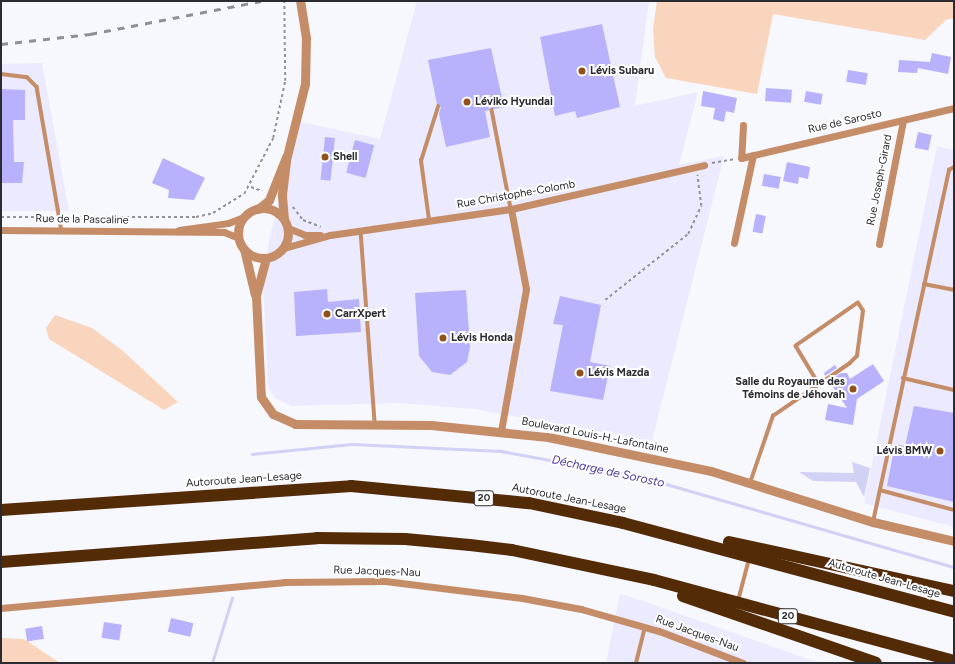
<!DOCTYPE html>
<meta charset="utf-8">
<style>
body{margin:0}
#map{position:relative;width:955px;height:664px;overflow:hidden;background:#f7f7fe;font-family:Figtree,sans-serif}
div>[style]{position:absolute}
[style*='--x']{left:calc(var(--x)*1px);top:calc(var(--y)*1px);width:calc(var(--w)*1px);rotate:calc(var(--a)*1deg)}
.built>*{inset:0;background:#ebeafe}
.green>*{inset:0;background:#f9d5bd}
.water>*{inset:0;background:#d1d0f5}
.stream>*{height:2.5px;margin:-1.25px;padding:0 1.25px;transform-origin:1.25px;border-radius:1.25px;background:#d1d0f5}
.building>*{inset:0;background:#b7b2fb;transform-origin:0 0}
.path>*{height:1.5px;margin-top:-0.75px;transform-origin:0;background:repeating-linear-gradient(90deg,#929299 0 3px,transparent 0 6px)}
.service>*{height:3.5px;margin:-1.75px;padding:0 1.75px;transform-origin:1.75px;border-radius:1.75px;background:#c48d67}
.minor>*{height:7px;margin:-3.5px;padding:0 3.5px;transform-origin:3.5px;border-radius:3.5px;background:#c48d67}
.tertiary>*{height:9px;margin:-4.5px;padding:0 4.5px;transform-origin:4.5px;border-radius:4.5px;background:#c48d67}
.tertiary>.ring{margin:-4.5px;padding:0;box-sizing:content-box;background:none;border:9px solid #c48d67;border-radius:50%}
.motorway>*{height:12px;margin:-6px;padding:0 6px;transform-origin:6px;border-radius:6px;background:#532b07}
.rail>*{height:2.5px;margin-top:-1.25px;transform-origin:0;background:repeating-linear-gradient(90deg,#8f8f95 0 7px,transparent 0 14px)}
.dots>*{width:11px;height:11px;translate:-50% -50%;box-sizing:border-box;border:2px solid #fff;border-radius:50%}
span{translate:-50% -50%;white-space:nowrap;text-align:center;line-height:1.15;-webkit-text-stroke:4px #fff;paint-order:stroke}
.shield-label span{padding:1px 3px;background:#fff;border:1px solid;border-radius:3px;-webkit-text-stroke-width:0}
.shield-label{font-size:10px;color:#2b2b31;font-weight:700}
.poi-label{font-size:11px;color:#2b2b31;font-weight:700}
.left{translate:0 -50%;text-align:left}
.right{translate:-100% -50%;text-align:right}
.street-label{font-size:11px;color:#2b2b31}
.water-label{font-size:12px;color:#503ba2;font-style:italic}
.frame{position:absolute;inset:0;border:2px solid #2b2b31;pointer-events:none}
</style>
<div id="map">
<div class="built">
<div style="clip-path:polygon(417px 1px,649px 1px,635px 106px,698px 92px,679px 165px,724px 156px,652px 441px,474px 409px,399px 403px,291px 406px,275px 398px,268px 387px,263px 279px,270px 236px,300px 122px,380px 139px)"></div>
<div style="clip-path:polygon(42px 63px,69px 211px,1px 211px,1px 64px)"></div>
<div style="clip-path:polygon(937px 146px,954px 150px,954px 527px,864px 503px)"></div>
<div style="clip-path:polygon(620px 594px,634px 598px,820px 663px,606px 663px)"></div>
</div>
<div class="green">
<div style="clip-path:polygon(657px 1px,954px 1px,954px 18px,946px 20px,925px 40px,773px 14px,757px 94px,666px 78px,655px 57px,653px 29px)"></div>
<div style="clip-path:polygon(55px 315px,92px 328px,123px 351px,178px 402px,164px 410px,49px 339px,46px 328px)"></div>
<div style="clip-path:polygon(1px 638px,24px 639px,60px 663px,1px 663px)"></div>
</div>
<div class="water">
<div style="clip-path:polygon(852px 462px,870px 468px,864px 497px,856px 482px,813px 481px,799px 472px,854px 473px)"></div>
</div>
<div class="stream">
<div style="--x:252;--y:454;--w:100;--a:-5.7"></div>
<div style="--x:352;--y:444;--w:149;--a:2.7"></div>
<div style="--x:501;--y:451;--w:143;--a:10.4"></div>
<div style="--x:642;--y:477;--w:325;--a:16.1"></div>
<div style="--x:212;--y:663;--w:68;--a:-72.9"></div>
</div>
<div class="building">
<div style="clip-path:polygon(602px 24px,620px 107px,577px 118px,575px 111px,555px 116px,540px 37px)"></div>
<div style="clip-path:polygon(491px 48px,504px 107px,485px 111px,490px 137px,446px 147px,439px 114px,441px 107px,437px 104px,428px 60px)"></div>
<div style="clip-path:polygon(932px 53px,951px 57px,948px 74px,918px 68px,917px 73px,898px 72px,899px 60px,930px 62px)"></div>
<div style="left:848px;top:70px;width:20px;height:12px;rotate:9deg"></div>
<div style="left:766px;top:88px;width:26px;height:13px;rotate:4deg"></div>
<div style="clip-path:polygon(1px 89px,25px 90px,25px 120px,13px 120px,14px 162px,24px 162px,22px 183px,1px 183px)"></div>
<div style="clip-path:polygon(703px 91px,737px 98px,734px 113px,726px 111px,724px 122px,713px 119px,715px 108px,701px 106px)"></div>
<div style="left:806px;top:91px;width:17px;height:11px;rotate:10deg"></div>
<div style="left:918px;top:132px;width:14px;height:16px;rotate:12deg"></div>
<div style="left:325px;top:137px;width:10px;height:43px;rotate:6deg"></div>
<div style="left:355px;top:140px;width:20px;height:34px;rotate:15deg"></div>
<div style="clip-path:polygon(163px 158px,205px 178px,194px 200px,168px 198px,169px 190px,152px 183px)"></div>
<div style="clip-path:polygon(787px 162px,810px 167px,808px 179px,799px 177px,798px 184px,783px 181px)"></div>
<div style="left:764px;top:174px;width:17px;height:12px;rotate:10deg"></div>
<div style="left:756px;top:214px;width:10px;height:18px;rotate:11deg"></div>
<div style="clip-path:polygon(327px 289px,328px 302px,359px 299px,361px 332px,296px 336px,294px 292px)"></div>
<div style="clip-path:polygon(466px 290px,470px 347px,467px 362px,450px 375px,432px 372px,419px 356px,415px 293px)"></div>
<div style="clip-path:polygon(560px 296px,601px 305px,590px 362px,610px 366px,603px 400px,550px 391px,563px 325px,553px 324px)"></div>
<div style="clip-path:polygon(873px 364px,884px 381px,857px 399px,853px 425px,825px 420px,828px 404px,847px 408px,829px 381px,841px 373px,847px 373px,850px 379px)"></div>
<div style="clip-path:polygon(835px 365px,837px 368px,825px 376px,824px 373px)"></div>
<div style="clip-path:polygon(914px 406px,954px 413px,954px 502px,887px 486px,895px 444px,905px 446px)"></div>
<div style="left:171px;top:618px;width:23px;height:14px;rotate:13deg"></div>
<div style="left:104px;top:622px;width:18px;height:16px;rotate:9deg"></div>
<div style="left:42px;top:626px;width:13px;height:17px;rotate:81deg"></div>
</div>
<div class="path">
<div style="--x:712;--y:163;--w:22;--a:-10"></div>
<div style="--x:251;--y:187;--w:12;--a:20"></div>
<div style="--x:293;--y:207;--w:16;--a:52"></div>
<div style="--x:303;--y:220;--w:19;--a:21"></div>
<div style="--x:1;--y:217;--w:53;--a:0"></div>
<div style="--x:66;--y:217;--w:130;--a:0"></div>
<div style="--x:196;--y:217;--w:17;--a:-13"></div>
<div style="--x:213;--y:213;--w:36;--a:-32"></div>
<div style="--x:244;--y:194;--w:63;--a:-62.6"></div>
<div style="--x:273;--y:138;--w:58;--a:-78.1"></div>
<div style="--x:285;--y:81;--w:80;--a:-90.7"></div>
<div style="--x:605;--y:300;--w:106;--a:-38.5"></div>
<div style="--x:688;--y:234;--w:31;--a:-65"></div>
<div style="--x:701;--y:206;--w:31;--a:-97"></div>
</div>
<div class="service">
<div style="--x:1;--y:74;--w:26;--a:7"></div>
<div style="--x:27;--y:77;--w:14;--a:45"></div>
<div style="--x:37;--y:87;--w:146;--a:80.2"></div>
<div style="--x:492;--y:110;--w:101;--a:79.1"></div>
<div style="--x:429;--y:220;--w:60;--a:-97.7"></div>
<div style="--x:421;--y:161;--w:57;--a:-72.5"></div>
<div style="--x:361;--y:231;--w:193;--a:85.8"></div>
<div style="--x:924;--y:284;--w:31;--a:11"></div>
<div style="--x:903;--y:378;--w:52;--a:13.2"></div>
<div style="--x:750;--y:483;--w:71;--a:-71.1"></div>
<div style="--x:773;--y:416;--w:93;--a:-34.5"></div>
<div style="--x:850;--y:363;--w:10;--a:-45"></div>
<div style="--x:857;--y:356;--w:45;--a:-82.4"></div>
<div style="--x:863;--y:311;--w:9;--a:-122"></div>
<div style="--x:858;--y:303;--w:75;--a:145.3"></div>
<div style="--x:796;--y:346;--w:44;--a:58.8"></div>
<div style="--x:880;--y:490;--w:77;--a:15.1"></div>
<div style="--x:873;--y:522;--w:360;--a:-77.8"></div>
<div style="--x:949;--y:170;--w:6;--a:-31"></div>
<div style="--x:738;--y:601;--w:43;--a:-75.3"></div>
<div style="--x:636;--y:663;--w:36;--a:-76"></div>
</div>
<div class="minor">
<div style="--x:743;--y:125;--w:33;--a:93"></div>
<div style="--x:741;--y:158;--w:219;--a:-13.2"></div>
<div style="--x:288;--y:228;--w:18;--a:22"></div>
<div style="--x:305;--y:235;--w:15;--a:0"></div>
<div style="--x:1;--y:230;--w:223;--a:0.5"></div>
<div style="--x:224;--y:232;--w:16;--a:22"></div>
<div style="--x:179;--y:230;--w:49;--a:-8.1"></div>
<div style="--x:228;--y:223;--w:17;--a:-21"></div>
<div style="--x:734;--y:243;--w:90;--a:-77.8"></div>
<div style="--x:879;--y:244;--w:126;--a:-79"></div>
<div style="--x:284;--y:248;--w:48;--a:-15.8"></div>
<div style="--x:330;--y:235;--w:183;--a:-8.2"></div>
<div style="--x:511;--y:209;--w:198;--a:-12.8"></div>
<div style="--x:501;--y:431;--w:144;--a:-80"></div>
<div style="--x:526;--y:289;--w:81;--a:-100.6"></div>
<div style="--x:1;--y:608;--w:284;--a:-5.2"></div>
<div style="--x:284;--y:582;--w:101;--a:-0.6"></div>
<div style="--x:385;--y:581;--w:138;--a:7.1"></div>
<div style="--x:522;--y:598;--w:60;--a:10.6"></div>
<div style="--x:581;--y:609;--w:81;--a:15.8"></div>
<div style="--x:659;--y:631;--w:90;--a:20.9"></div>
</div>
<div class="tertiary">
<div class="ring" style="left:238px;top:208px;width:41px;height:41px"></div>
<div style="--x:258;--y:209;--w:14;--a:-39"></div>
<div style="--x:269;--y:200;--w:46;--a:-68.4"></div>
<div style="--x:284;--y:219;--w:25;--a:-95"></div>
<div style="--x:282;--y:194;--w:38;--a:-83"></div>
<div style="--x:287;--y:156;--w:74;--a:-76"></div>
<div style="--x:305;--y:84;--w:46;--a:-88.8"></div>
<div style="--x:306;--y:38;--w:37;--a:-99"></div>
<div style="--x:244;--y:249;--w:47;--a:76.6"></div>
<div style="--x:266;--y:258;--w:39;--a:105"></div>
<div style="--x:256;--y:296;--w:101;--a:87.2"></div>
<div style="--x:261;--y:397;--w:21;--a:55"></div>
<div style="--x:273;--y:414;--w:24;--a:24"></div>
<div style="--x:295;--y:424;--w:136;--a:0.4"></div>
<div style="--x:431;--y:425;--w:118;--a:5.9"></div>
<div style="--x:548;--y:437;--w:167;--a:11.8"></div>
<div style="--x:711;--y:471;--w:170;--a:17.5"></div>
<div style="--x:873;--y:522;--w:83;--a:13.2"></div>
</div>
<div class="motorway">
<div style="--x:1;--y:510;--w:351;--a:-3.9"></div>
<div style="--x:351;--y:486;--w:179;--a:5.5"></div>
<div style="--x:529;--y:503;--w:96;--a:12"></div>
<div style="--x:623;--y:523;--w:343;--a:15"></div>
<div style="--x:729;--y:542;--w:230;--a:12.3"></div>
<div style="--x:1;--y:562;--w:317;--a:-4.3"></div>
<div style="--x:317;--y:538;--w:88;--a:0.7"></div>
<div style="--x:405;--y:539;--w:65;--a:5.3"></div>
<div style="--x:470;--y:545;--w:42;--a:6.8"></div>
<div style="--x:512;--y:550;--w:145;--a:11.9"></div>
<div style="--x:654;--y:580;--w:311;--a:15.1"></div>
<div style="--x:683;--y:596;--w:204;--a:19.1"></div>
</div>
<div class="rail">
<div style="--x:1;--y:44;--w:90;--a:-6.4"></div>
<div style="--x:90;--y:34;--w:174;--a:-10.9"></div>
</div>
<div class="dots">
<div style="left:582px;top:71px;background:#91511b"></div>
<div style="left:467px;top:102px;background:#91511b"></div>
<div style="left:325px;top:157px;background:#91511b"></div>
<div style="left:327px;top:314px;background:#91511b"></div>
<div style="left:443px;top:338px;background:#91511b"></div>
<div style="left:580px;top:373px;background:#91511b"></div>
<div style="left:853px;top:389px;background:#91511b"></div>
<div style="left:940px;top:451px;background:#91511b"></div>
</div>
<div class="shield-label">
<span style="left:484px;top:498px">20</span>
<span style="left:788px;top:616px">20</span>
</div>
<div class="poi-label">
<span class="left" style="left:590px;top:71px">Lévis Subaru</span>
<span class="left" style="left:475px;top:102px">Léviko Hyundai</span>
<span class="left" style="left:333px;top:157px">Shell</span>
<span class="left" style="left:335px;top:314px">CarrXpert</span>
<span class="left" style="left:451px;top:338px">Lévis Honda</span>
<span class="left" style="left:588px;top:373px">Lévis Mazda</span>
<span class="right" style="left:845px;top:389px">Salle du Royaume des<br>Témoins de Jéhovah</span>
<span class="right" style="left:932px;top:451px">Lévis BMW</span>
</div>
<div class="street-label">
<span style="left:845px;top:122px;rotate:-13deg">Rue de Sarosto</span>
<span style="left:880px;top:180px;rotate:-79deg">Rue Joseph-Girard</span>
<span style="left:516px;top:195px;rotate:-10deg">Rue Christophe-Colomb</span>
<span style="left:82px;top:220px;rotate:1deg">Rue de la Pascaline</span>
<span style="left:595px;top:436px;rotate:11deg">Boulevard Louis-H.-Lafontaine</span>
<span style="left:244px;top:480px;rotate:-4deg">Autoroute Jean-Lesage</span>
<span style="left:569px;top:499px;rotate:11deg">Autoroute Jean-Lesage</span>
<span style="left:377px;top:572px;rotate:2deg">Rue Jacques-Nau</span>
<span style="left:884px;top:579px;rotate:16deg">Autoroute Jean-Lesage</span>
<span style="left:697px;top:634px;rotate:20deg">Rue Jacques-Nau</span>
</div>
<div class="water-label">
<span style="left:608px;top:472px;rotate:12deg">Décharge de Sorosto</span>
</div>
<div class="frame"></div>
</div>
